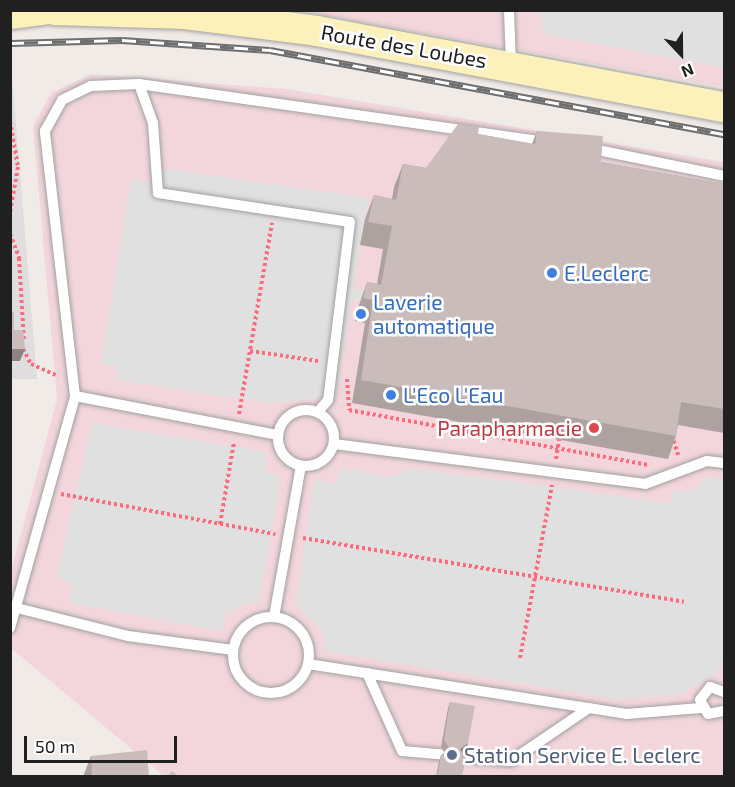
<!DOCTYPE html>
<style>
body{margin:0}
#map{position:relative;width:735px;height:787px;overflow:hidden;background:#f1ebe7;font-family:"Exo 2",sans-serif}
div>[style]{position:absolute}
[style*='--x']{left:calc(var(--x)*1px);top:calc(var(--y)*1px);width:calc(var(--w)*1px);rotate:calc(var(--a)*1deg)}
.residential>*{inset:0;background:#dfddde}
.commercial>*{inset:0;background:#f2d6db}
.parking>*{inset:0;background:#e0e0e0}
.path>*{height:4px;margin-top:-2px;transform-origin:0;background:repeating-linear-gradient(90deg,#ff6a7c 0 3px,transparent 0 6px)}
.roads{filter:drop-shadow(0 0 2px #a1a1a1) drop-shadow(0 0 2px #a1a1a1)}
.lane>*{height:10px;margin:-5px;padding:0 5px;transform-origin:5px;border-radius:5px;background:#fff}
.lane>.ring{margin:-5px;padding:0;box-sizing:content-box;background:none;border:10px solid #fff;border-radius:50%}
.secondary>*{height:30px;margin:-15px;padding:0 15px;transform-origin:15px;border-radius:15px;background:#fcf1ba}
.rail>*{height:7px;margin-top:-3.5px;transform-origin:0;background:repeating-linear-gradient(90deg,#fff 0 14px,#6e6e6e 0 28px);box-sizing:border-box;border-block:2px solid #6e6e6e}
.wall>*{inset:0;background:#ada2a0}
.shaded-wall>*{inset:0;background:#8d8482}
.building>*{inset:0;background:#c9bcba}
.dots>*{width:16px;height:16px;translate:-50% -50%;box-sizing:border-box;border:3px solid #fff;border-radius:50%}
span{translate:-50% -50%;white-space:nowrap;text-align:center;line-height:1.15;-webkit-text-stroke:5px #fff;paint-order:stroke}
.street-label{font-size:21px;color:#202020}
.shop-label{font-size:21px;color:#366cbe}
.left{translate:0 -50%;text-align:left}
.health-label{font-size:21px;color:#be3a42}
.right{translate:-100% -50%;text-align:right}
.service-label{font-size:21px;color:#4e5e75}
.frame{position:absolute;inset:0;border:12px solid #202020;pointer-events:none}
.north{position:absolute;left:651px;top:24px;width:60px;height:60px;-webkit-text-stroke:4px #fff;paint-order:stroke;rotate:158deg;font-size:16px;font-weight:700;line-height:24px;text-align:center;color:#202020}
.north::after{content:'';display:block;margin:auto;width:21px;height:27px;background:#202020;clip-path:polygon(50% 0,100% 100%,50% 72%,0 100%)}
.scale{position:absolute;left:24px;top:736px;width:153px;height:27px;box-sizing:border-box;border:3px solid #202020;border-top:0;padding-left:8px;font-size:18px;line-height:21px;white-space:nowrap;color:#202020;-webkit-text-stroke:4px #fff;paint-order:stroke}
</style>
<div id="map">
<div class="residential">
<div style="clip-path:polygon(11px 65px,37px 379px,11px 379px)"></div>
</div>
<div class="commercial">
<div style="clip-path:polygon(303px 11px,724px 11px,724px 87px,400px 29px)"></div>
<div style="clip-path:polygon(92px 74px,286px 89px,724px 162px,724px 776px,164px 776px,11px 648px,11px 571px,57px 399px,33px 126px,51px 93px)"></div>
</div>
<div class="parking">
<div style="clip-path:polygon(540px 11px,724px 11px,724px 68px,544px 34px)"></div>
<div style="clip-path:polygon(169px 169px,369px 198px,353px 289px,366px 291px,364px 302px,352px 300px,336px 397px,271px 403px,116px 380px,116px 366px,101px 364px,131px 179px,149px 183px)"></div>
<div style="clip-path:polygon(92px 423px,267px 452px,265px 472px,281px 477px,259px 602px,242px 604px,225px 616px,222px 631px,69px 603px,73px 587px,57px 575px)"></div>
<div style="clip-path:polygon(340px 468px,391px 477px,412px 468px,670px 503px,674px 490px,690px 492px,706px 477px,724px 479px,724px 661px,715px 675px,678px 695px,615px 699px,324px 651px,323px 632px,296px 604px,314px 480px,336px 483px)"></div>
</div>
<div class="path">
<div style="--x:10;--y:121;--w:47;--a:80.1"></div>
<div style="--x:18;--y:167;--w:47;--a:99.9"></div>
<div style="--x:10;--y:234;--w:26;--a:69"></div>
<div style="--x:19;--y:258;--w:84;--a:86.6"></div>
<div style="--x:23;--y:349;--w:17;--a:62"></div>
<div style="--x:31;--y:364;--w:30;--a:24"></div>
<div style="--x:250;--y:351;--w:69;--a:8.4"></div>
<div style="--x:347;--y:379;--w:31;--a:86"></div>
<div style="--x:349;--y:410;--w:306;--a:10.4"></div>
<div style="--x:239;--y:414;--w:194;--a:-80.2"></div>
<div style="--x:672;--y:435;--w:21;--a:73"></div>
<div style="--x:556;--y:459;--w:20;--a:-81"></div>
<div style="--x:61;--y:494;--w:218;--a:10.6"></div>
<div style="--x:220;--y:524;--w:83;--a:-80.3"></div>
<div style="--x:303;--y:538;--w:386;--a:9.5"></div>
<div style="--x:520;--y:658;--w:176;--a:-79.5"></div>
</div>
<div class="roads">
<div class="lane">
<div style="--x:509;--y:10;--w:54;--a:87.9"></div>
<div style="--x:139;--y:84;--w:41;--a:70.3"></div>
<div style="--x:153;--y:123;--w:70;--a:85.9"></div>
<div style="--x:158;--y:193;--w:194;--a:8.6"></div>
<div style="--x:350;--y:222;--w:179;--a:97"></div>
<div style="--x:328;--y:400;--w:16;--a:130"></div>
<div style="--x:588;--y:148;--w:139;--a:11.6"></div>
<div style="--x:75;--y:396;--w:207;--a:10.9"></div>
<div class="ring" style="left:278px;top:410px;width:46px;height:46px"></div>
<div style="--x:334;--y:444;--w:314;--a:7.3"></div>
<div style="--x:645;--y:484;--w:66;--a:-20.4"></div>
<div style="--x:707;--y:461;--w:17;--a:7"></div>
<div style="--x:17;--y:608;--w:114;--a:14.2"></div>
<div style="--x:128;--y:636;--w:106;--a:7.6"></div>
<div style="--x:274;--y:617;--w:153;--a:-79.9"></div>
<div class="ring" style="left:233px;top:617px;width:66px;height:66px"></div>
<div style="--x:10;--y:628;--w:241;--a:-74.3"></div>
<div style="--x:75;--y:396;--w:267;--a:-96.5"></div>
<div style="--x:45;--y:131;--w:35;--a:-61"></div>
<div style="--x:62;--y:100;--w:32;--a:-26"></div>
<div style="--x:91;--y:86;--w:48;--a:-2.4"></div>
<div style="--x:139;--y:84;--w:411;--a:8.1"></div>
<div style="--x:308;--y:664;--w:322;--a:8.9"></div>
<div style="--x:626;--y:714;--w:75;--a:-4.6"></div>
<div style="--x:367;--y:673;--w:85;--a:65.8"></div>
<div style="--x:402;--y:751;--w:38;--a:5"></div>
<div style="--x:724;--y:692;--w:15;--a:-160"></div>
<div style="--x:710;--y:687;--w:16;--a:128"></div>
<div style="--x:700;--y:700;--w:16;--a:60"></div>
<div style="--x:708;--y:714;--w:16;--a:-11"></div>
<div style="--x:465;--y:757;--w:46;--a:5"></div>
<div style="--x:511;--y:761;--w:94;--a:-34.2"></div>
</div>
<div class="secondary">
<div style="--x:54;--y:10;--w:131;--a:1.7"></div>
<div style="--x:185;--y:14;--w:133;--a:7.3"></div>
<div style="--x:317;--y:31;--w:414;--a:10.6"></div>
<div style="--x:10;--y:14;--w:33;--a:-7"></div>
</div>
</div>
<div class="rail">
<div style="--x:10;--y:43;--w:112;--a:-1.5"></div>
<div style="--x:122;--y:40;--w:148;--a:3.9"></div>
<div style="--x:270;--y:50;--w:462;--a:10.5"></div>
</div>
<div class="wall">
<div style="clip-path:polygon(537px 131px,601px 162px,724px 184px,724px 433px,678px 425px,676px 436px,668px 459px,352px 403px,365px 323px,355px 321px,359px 305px,367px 282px,377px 284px,383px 249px,360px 245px,365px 219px,374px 195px,392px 199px,394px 187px,403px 164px,426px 168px,478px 134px,532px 144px)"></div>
<div style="clip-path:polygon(450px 702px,466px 750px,462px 753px,462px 777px,436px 777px,439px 761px,441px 755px,445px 752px,441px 747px,448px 708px)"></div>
<div style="clip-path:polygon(91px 756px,149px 777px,84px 777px,84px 774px)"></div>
</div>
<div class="shaded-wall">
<div style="clip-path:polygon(10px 349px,25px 349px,20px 361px,10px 361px)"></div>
<div style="clip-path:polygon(468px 743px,466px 750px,458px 756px,460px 749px)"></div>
</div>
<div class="building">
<div style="clip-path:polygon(458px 124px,479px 127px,478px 134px,535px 144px,537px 131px,603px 136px,601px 162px,724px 184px,724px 409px,681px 402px,676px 436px,361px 380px,373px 300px,363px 298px,367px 282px,381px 285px,392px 226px,368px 222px,374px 195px,396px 200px,403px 164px,426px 168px)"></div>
<div style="clip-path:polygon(10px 311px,14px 312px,14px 330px,23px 330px,25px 349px,10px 349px)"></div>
<div style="clip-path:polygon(450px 702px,475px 706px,468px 743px,460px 749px,466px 758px,462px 777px,437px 777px,441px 755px,450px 749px,444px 740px)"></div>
<div style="clip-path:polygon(147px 750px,149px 777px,92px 777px,91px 756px)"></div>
<div style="clip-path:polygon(172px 771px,179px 777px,167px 777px)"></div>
</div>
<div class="dots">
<div style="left:552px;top:273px;background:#3f7fe0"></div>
<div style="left:361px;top:314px;background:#3f7fe0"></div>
<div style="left:391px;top:395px;background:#3f7fe0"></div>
<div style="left:594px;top:428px;background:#e0444e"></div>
<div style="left:452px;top:755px;background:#5c6f8a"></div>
</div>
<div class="street-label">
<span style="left:404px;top:46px;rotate:10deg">Route des Loubes</span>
</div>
<div class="shop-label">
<span class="left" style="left:564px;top:273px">E.Leclerc</span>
<span class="left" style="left:373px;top:314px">Laverie<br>automatique</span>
<span class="left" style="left:403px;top:395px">L'Eco L'Eau</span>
</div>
<div class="health-label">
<span class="right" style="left:582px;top:428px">Parapharmacie</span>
</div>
<div class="service-label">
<span class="left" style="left:464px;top:755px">Station Service E. Leclerc</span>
</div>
<div class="frame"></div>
<div class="north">N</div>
<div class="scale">50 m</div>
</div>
